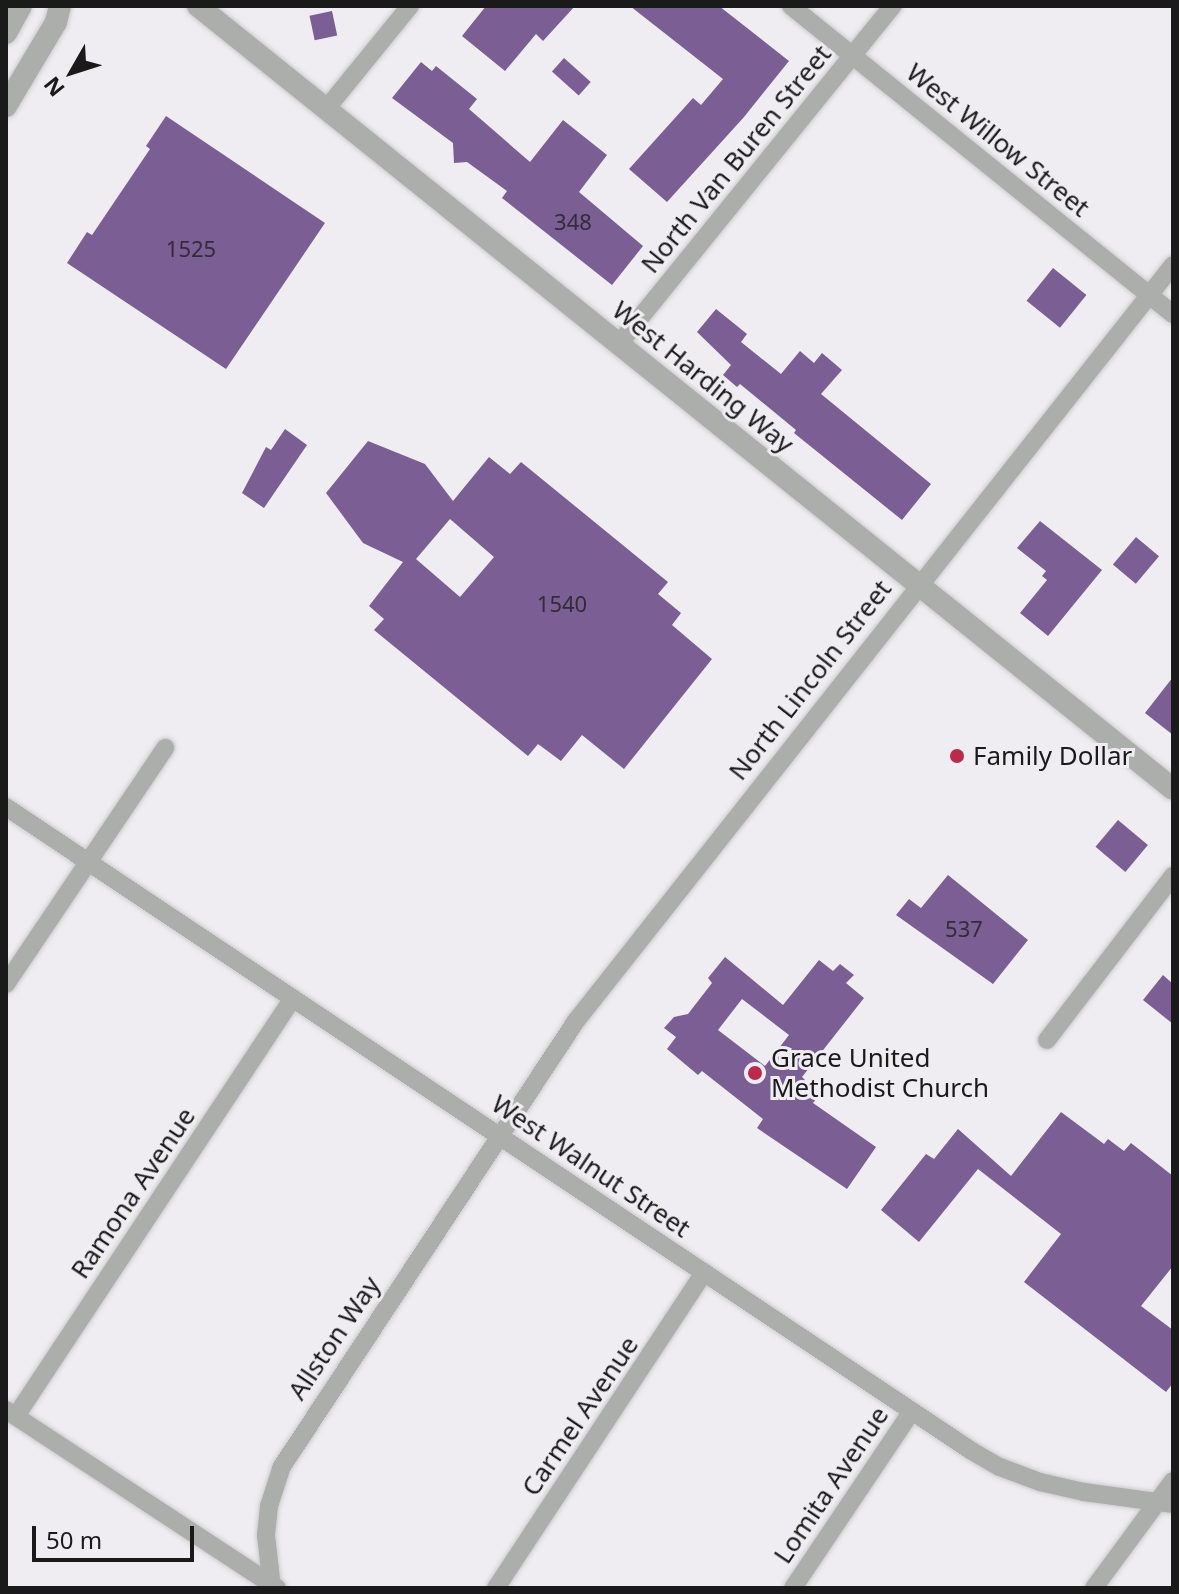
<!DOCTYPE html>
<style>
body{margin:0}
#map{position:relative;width:1179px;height:1594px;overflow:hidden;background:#efedf1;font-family:"Noto Sans",sans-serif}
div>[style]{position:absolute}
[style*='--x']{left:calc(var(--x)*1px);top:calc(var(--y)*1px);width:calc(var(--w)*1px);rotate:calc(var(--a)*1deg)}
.building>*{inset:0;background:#7b5e94;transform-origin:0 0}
.roads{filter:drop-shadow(0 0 2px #cdcbcf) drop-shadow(0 0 2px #cdcbcf)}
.minor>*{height:18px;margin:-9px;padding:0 9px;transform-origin:9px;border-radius:9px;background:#acaeac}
.tertiary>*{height:22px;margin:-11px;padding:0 11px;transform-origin:11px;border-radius:11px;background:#acaeac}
.dots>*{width:22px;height:22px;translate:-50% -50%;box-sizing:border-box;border:4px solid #efedf1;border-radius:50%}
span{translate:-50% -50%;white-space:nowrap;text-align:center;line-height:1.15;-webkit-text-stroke:6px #efedf1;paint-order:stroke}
.number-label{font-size:22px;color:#332b39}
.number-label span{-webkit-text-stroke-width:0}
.street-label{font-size:26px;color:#1b1a1b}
.poi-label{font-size:26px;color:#1b1a1b}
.left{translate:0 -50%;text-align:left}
.frame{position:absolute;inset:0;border:8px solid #1b1a1b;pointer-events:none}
.north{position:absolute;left:32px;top:32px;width:80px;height:80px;-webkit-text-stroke:6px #efedf1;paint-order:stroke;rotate:231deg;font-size:22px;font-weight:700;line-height:32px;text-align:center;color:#1b1a1b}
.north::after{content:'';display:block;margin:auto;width:28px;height:36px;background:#1b1a1b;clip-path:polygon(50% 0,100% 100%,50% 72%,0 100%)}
.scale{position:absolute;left:32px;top:1526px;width:162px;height:36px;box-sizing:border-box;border:4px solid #1b1a1b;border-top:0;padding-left:10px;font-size:24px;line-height:28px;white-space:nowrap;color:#1b1a1b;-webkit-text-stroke:6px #efedf1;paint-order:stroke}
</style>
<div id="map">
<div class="building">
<div style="clip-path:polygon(486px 6px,575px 6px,543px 41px,536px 34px,505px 71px,462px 36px)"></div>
<div style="clip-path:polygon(630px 6px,719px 6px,789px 61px,744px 117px,667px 202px,629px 169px,693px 98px,701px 105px,723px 79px)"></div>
<div style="left:332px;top:11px;width:25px;height:23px;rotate:78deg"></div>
<div style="left:564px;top:58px;width:36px;height:18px;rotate:42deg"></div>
<div style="clip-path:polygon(421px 62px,432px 71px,436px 66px,477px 99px,469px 109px,530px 162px,563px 120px,607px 155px,579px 192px,643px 246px,612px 285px,502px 198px,507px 191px,467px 162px,454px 163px,453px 143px,392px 98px)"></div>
<div style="clip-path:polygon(166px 116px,325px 223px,226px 369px,67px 263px,87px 232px,92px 235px,150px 149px,146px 146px)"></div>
<div style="left:1053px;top:268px;width:43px;height:42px;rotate:39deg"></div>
<div style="clip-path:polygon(716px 309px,747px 334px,741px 342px,781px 374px,800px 351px,814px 363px,822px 353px,842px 370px,821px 394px,931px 484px,902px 520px,794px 433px,796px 430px,740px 384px,737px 387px,723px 375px,731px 365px,697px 332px)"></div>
<div style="clip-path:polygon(285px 429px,307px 445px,264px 508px,242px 493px,266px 447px,271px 450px)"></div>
<div style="clip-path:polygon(evenodd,368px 441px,425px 464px,453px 501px,489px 457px,510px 474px,521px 462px,668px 582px,658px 594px,681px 613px,672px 625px,712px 659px,624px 769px,582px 735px,561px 761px,538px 744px,528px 756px,374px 630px,384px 619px,369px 606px,403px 562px,363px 543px,326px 493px,368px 441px,450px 519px,494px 557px,460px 597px,416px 559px,450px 519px)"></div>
<div style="clip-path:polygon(1040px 521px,1102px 570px,1048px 636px,1020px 613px,1047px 580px,1042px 576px,1046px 571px,1017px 548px)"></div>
<div style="left:1136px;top:537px;width:30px;height:36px;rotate:40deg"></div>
<div style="clip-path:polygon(1173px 677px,1173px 735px,1145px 713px)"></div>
<div style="left:1118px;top:820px;width:39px;height:35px;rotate:40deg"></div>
<div style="clip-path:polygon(948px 875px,1028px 940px,993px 984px,896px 915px,909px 899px,921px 908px)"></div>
<div style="clip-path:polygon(evenodd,725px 957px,783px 1005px,819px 960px,833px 971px,840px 964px,854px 975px,846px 983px,864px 998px,802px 1077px,805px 1080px,801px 1087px,816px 1099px,813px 1103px,876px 1147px,847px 1189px,757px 1128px,763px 1119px,702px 1071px,698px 1075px,667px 1049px,676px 1037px,664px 1028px,674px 1017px,688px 1014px,712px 983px,708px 978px,725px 957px,742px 999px,789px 1035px,765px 1066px,718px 1030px,742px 999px)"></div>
<div style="clip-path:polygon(1163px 975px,1173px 984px,1173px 1024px,1143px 1000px)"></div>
<div style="clip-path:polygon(1061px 1112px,1104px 1144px,1108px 1139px,1124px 1151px,1131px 1143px,1173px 1176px,1173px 1266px,1141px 1306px,1173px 1330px,1173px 1383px,1166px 1392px,1024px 1282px,1061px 1234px,978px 1169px,919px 1242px,881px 1210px,926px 1154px,934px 1159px,958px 1129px,1011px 1176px)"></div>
</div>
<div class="roads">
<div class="minor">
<div style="--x:791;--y:6;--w:491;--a:38.9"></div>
<div style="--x:327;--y:108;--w:132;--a:-50.9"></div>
<div style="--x:618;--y:345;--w:437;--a:-51"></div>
<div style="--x:6;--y:807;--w:1159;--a:33.7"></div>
<div style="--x:970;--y:1450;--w:34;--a:30"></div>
<div style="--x:1000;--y:1467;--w:43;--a:20.6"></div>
<div style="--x:1040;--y:1482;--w:45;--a:12.8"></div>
<div style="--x:1084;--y:1492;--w:90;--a:7.7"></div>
<div style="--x:6;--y:984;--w:285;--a:-56"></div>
<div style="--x:1047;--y:1040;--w:207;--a:-52.5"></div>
<div style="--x:6;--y:1410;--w:324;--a:33.3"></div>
<div style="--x:16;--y:1416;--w:501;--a:-56.47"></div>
<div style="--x:272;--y:1588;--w:53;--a:-96.5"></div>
<div style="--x:266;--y:1535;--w:29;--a:-84"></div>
<div style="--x:269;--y:1506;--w:40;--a:-72"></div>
<div style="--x:281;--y:1468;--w:536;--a:-56.58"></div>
<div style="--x:576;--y:1021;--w:963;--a:-51.7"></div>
<div style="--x:496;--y:1588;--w:378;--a:-56.6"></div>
<div style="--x:793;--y:1588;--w:213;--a:-56.1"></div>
<div style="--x:1094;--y:1588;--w:133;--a:-53.6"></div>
</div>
<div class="tertiary">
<div style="--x:198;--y:6;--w:1250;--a:38.77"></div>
<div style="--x:6;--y:33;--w:31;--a:-61"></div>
<div style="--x:6;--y:106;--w:98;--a:-59.2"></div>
<div style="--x:56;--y:22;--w:16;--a:-76"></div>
</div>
</div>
<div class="dots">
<div style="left:957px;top:756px;background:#bb2a4c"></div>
<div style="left:755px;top:1073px;background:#bb2a4c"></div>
</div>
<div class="number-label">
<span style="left:573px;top:222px">348</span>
<span style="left:191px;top:249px">1525</span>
<span style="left:562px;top:604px">1540</span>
<span style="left:964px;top:929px">537</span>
</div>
<div class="street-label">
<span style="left:998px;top:140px;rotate:39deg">West Willow Street</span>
<span style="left:736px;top:159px;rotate:-51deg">North Van Buren Street</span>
<span style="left:703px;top:377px;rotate:39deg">West Harding Way</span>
<span style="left:810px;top:680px;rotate:-52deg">North Lincoln Street</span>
<span style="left:591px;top:1166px;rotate:34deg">West Walnut Street</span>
<span style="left:133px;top:1193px;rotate:-56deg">Ramona Avenue</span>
<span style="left:334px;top:1338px;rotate:-56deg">Allston Way</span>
<span style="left:580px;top:1416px;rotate:-56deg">Carmel Avenue</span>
<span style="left:831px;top:1485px;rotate:-56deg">Lomita Avenue</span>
</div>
<div class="poi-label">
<span class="left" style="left:973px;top:756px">Family Dollar</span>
<span class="left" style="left:771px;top:1073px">Grace United<br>Methodist Church</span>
</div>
<div class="frame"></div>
<div class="north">N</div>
<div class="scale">50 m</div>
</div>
